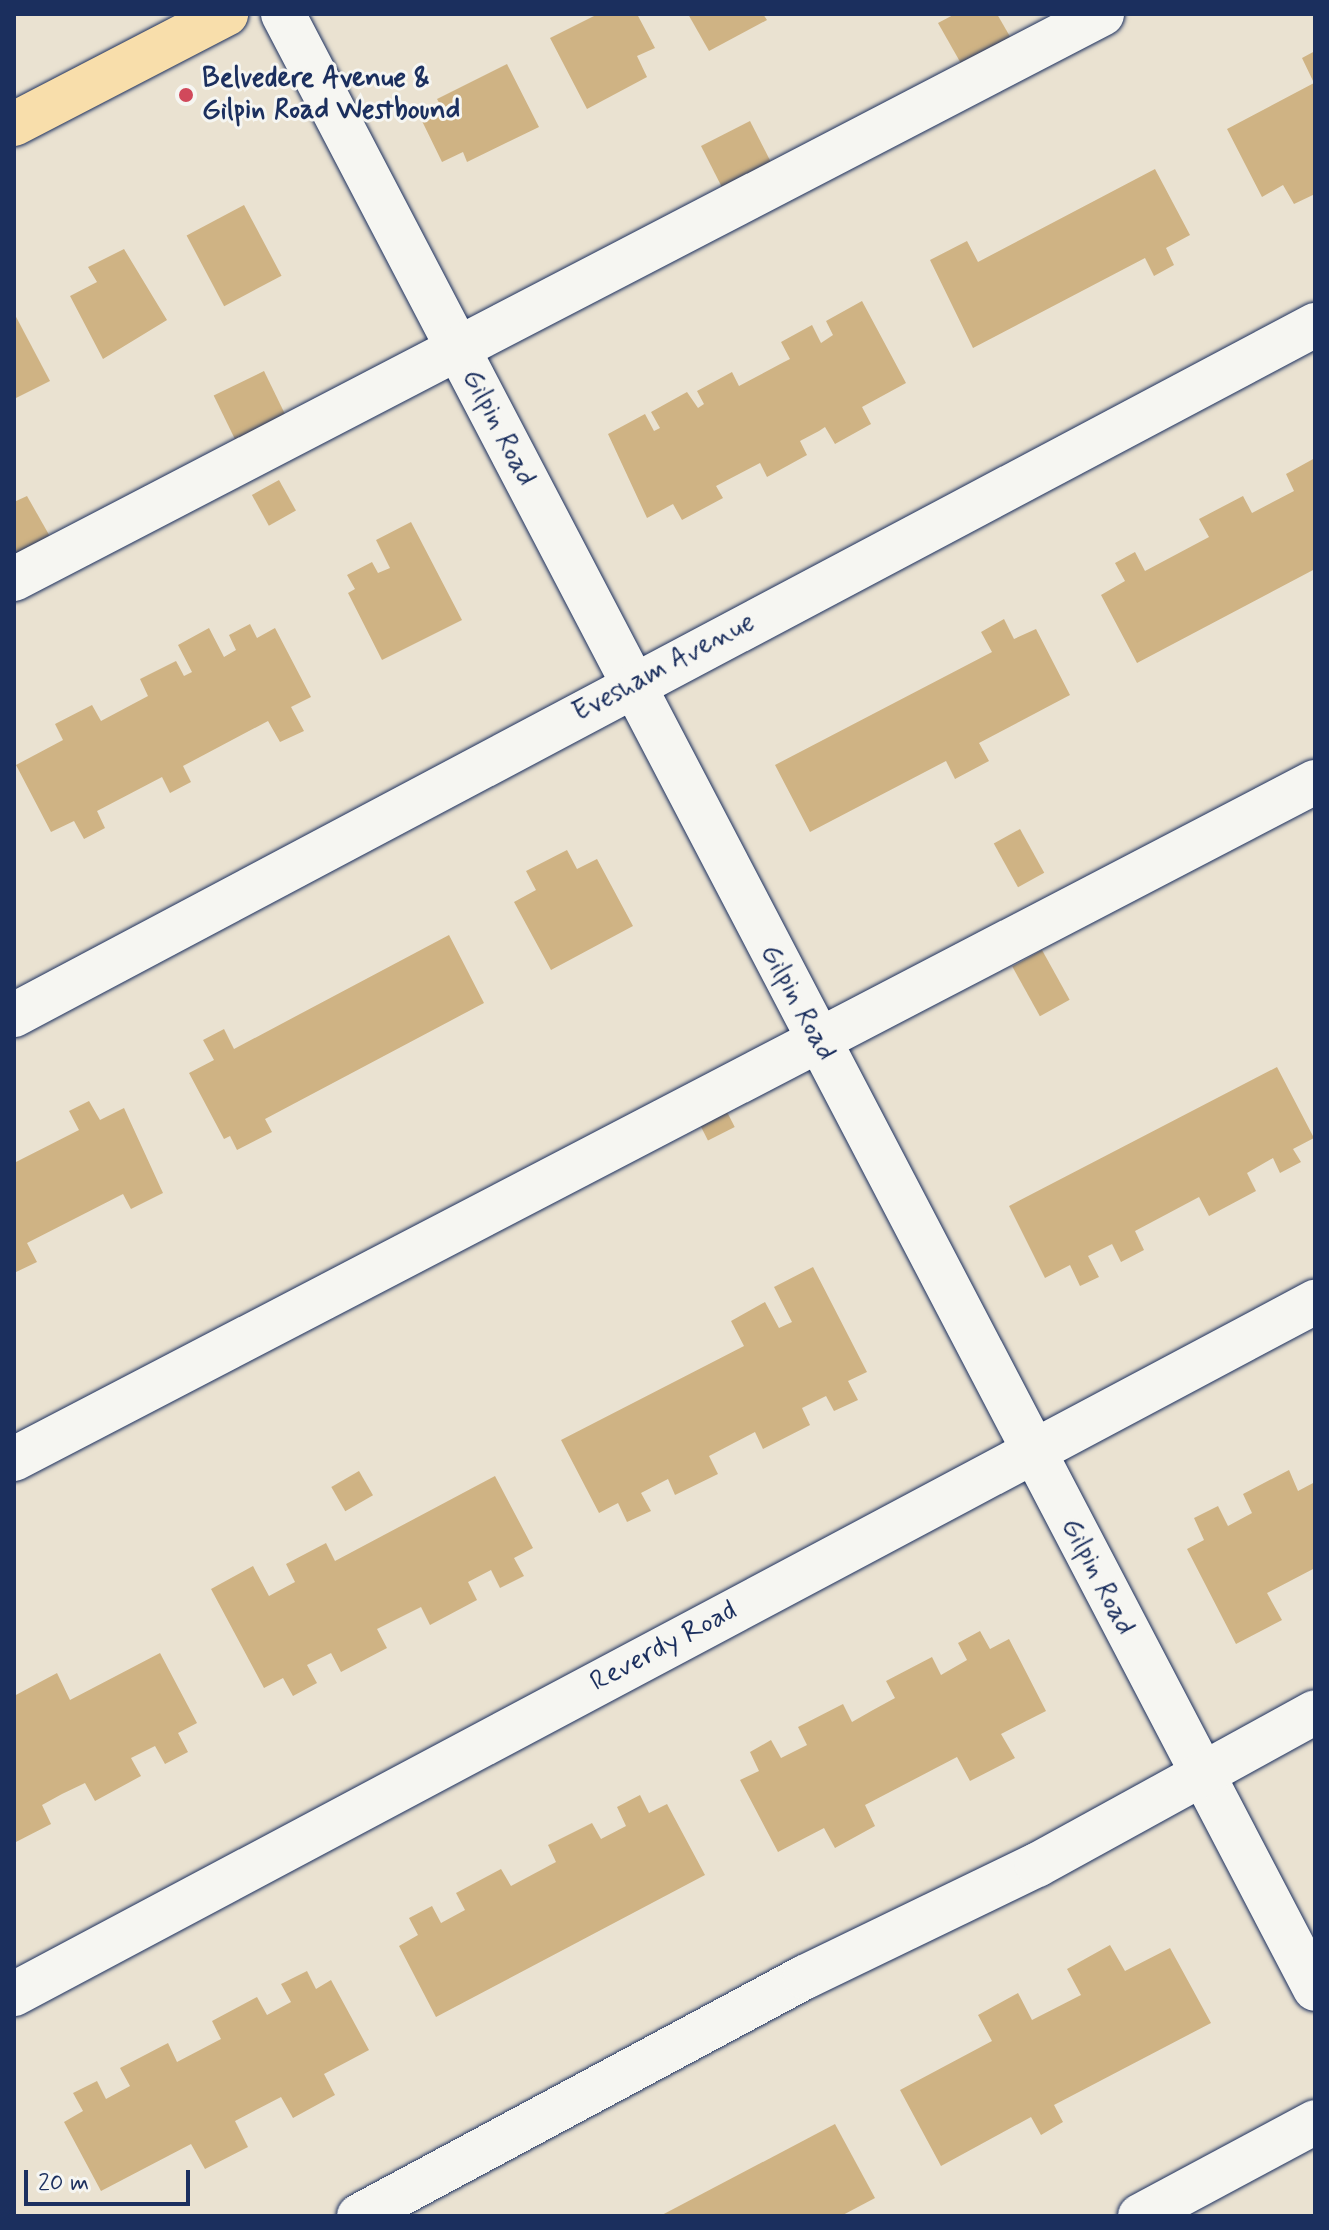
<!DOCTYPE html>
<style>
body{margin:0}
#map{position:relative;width:1329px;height:2230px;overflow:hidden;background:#eae2d1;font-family:Mynerve,sans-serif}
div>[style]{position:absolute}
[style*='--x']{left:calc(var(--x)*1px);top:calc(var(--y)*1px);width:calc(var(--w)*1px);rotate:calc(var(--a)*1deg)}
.building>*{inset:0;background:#cfb384;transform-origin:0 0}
.roads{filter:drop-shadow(0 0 2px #1b2f5e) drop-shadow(0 0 2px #1b2f5e)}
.minor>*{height:44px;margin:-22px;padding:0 22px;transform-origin:22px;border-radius:22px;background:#f6f6f2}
.major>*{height:44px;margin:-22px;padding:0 22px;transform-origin:22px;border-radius:22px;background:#f8deab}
.dots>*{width:22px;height:22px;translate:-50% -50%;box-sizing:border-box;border:4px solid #f6f6f2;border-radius:50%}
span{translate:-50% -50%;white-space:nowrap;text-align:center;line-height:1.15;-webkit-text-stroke:6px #f6f6f2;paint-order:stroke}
.poi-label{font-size:28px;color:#1b2f5e;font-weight:700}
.left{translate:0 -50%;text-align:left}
.street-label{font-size:28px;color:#1b2f5e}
.frame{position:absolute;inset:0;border:16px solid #1b2f5e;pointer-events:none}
.scale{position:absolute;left:24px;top:2170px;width:166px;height:36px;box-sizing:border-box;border:4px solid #1b2f5e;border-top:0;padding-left:10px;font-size:24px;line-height:28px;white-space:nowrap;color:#1b2f5e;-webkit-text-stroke:6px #f6f6f2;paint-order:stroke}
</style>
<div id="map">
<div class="building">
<div style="clip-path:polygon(598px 14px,637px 14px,655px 48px,637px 56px,647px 77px,587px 109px,550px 38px)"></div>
<div style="clip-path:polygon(688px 14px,763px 14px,767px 20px,709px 51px)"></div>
<div style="clip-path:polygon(955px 14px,997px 14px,1012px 40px,963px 67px,938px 23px)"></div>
<div style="clip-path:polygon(1315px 51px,1315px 194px,1294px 204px,1283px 185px,1262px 197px,1227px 129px,1314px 83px,1302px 58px)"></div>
<div style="clip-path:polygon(507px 64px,539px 127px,467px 162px,463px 152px,442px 162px,422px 121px,443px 110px,437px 99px)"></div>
<div style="left:750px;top:121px;width:49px;height:55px;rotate:63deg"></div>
<div style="clip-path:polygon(1155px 169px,1190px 235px,1166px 248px,1174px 265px,1154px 276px,1145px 258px,973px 348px,930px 260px,967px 241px,978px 262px)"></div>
<div style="left:244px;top:205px;width:80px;height:65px;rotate:62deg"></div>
<div style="clip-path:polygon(124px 249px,167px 320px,103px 359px,70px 296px,97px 282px,88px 267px)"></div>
<div style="clip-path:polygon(862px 301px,906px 383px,862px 407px,871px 424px,835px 444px,825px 427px,819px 431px,800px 441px,807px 455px,767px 477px,760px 463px,716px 486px,723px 498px,682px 520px,673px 504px,647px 518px,608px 434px,645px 414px,654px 431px,660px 428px,651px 412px,687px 392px,698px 408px,704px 404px,697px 391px,732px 372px,739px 386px,784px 362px,790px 359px,781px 342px,812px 325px,821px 343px,833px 335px,826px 321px)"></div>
<div style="clip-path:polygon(14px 313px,50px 381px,14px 399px)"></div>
<div style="left:264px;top:371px;width:52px;height:56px;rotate:64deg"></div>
<div style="clip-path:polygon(1315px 458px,1315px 569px,1137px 663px,1101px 595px,1125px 581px,1115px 563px,1135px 552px,1145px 571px,1209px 537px,1199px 519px,1243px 496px,1252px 513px,1294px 491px,1286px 474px)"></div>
<div style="left:279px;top:480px;width:35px;height:31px;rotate:61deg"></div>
<div style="clip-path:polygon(27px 496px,52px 540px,14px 561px,14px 502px)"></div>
<div style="clip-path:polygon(411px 522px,462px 620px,382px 660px,348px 593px,355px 589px,347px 575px,372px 562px,378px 573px,390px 568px,376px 540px)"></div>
<div style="clip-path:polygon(1004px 619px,1014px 639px,1036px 629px,1070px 695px,979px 743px,989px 761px,955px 779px,946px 761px,810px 832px,775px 765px,992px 652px,981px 632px)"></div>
<div style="clip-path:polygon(250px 624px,257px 638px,275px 628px,311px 697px,291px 707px,304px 731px,280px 742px,268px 721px,183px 766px,191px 782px,170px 793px,162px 777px,97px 811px,105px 828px,84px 839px,74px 821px,51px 832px,16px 765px,63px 740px,55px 724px,92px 705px,101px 721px,148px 696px,140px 679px,176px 661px,184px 676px,192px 672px,178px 645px,209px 628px,224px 657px,236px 650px,229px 635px)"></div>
<div style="left:1020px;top:829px;width:50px;height:30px;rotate:61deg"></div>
<div style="clip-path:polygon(567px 850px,577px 869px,597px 859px,633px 926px,551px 970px,514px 902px,536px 890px,526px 871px)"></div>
<div style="clip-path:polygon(449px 935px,484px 1003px,265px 1119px,272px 1132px,237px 1150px,230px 1136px,224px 1139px,189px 1073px,214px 1060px,203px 1040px,224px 1029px,234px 1049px)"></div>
<div style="left:1042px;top:950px;width:57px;height:34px;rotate:61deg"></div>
<div style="clip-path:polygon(1277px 1067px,1314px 1138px,1293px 1149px,1301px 1162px,1280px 1173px,1273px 1158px,1247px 1173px,1256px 1191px,1209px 1216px,1199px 1197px,1135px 1231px,1144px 1250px,1121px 1262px,1112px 1244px,1088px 1256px,1099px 1277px,1080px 1286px,1070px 1265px,1045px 1278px,1009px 1206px)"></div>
<div style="clip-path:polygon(89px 1101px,100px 1120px,124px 1108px,163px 1193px,131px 1209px,123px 1194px,27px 1243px,37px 1262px,14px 1273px,14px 1163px,79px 1130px,69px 1111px)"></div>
<div style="left:722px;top:1102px;width:28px;height:30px;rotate:63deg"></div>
<div style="clip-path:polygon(813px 1267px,867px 1372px,848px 1381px,858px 1400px,834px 1411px,826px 1396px,802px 1408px,810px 1425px,763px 1449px,755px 1432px,709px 1456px,718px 1474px,675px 1495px,668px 1479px,641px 1493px,651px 1511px,627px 1522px,618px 1503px,599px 1513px,561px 1440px,744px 1346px,731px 1321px,765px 1302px,779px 1328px,792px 1322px,774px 1287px)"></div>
<div style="clip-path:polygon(1289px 1470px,1298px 1491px,1315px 1482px,1315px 1568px,1267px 1593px,1282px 1620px,1236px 1644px,1187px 1549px,1204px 1540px,1194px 1518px,1218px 1506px,1228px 1526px,1252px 1513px,1243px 1494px)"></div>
<div style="left:359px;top:1471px;width:28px;height:32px;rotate:60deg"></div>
<div style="clip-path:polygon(495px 1476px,533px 1548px,514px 1558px,524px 1576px,500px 1588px,491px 1570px,468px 1582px,477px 1600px,430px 1625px,421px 1607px,377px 1629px,387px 1648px,341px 1672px,331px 1653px,307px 1665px,317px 1683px,293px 1696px,283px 1678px,264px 1688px,211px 1589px,253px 1566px,269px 1596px,295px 1582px,286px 1564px,326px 1543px,335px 1561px)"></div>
<div style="clip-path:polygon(980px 1631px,990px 1649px,1009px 1639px,1046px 1711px,1001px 1734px,1015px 1758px,970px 1781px,957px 1757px,865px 1805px,875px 1826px,835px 1848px,824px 1828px,778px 1852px,740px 1780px,759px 1771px,750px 1752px,771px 1740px,781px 1758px,807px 1745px,798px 1727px,843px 1704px,852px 1722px,873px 1710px,895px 1698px,886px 1681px,932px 1657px,941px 1675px,967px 1660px,958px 1643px)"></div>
<div style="clip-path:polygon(160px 1653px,197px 1723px,178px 1733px,188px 1752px,165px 1764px,155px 1746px,131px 1758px,141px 1776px,95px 1801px,85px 1783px,62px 1794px,42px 1805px,51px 1824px,14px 1843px,14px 1696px,57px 1673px,70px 1700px)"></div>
<div style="clip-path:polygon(640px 1795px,649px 1813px,667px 1804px,705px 1875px,436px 2017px,399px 1946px,418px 1935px,409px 1918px,432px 1906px,441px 1923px,465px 1910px,456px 1893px,501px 1869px,511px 1886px,556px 1862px,548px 1845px,592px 1823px,601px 1839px,626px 1826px,617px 1807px)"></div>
<div style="clip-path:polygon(1110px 1945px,1125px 1971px,1170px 1948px,1211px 2023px,1054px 2105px,1063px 2122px,1041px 2135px,1031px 2117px,941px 2166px,900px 2090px,992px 2041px,978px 2015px,1018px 1993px,1032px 2020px,1081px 1995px,1067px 1969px)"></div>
<div style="clip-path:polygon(307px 1971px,316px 1989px,331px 1980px,369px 2050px,324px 2074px,335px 2095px,293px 2118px,281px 2097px,235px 2121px,248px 2147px,205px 2169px,191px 2144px,101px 2191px,64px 2122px,83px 2111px,73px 2093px,97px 2081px,106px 2099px,130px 2086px,120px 2068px,168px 2043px,177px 2062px,221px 2039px,212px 2021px,257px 1997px,267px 2015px,291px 2002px,281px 1984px)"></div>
<div style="clip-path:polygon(835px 2124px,875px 2198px,841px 2216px,660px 2216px)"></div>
</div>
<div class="roads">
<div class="minor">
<div style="--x:283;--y:14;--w:2228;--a:62.41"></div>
<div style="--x:14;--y:579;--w:1226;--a:-27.44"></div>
<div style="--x:14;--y:1015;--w:1473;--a:-27.94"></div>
<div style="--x:14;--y:1459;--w:1467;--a:-27.49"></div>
<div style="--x:14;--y:1994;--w:1474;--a:-28.01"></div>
<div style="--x:359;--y:2216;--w:506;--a:-28.19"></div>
<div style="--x:805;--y:1977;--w:258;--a:-25.8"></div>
<div style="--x:1037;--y:1865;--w:317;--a:-28.8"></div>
<div style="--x:1140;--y:2216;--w:199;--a:-28.2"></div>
</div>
<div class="major">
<div style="--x:14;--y:124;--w:239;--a:-27.4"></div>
</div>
</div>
<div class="dots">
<div style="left:186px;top:95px;background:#d1495b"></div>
</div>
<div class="poi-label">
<span class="left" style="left:202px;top:95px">Belvedere Avenue &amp;<br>Gilpin Road Westbound</span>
</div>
<div class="street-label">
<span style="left:498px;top:428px;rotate:63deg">Gilpin Road</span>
<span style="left:664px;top:668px;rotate:-28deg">Evesham Avenue</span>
<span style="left:797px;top:1003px;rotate:62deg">Gilpin Road</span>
<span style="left:1097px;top:1577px;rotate:63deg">Gilpin Road</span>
<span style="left:664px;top:1647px;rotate:-28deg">Reverdy Road</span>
</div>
<div class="frame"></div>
<div class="scale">20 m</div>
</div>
